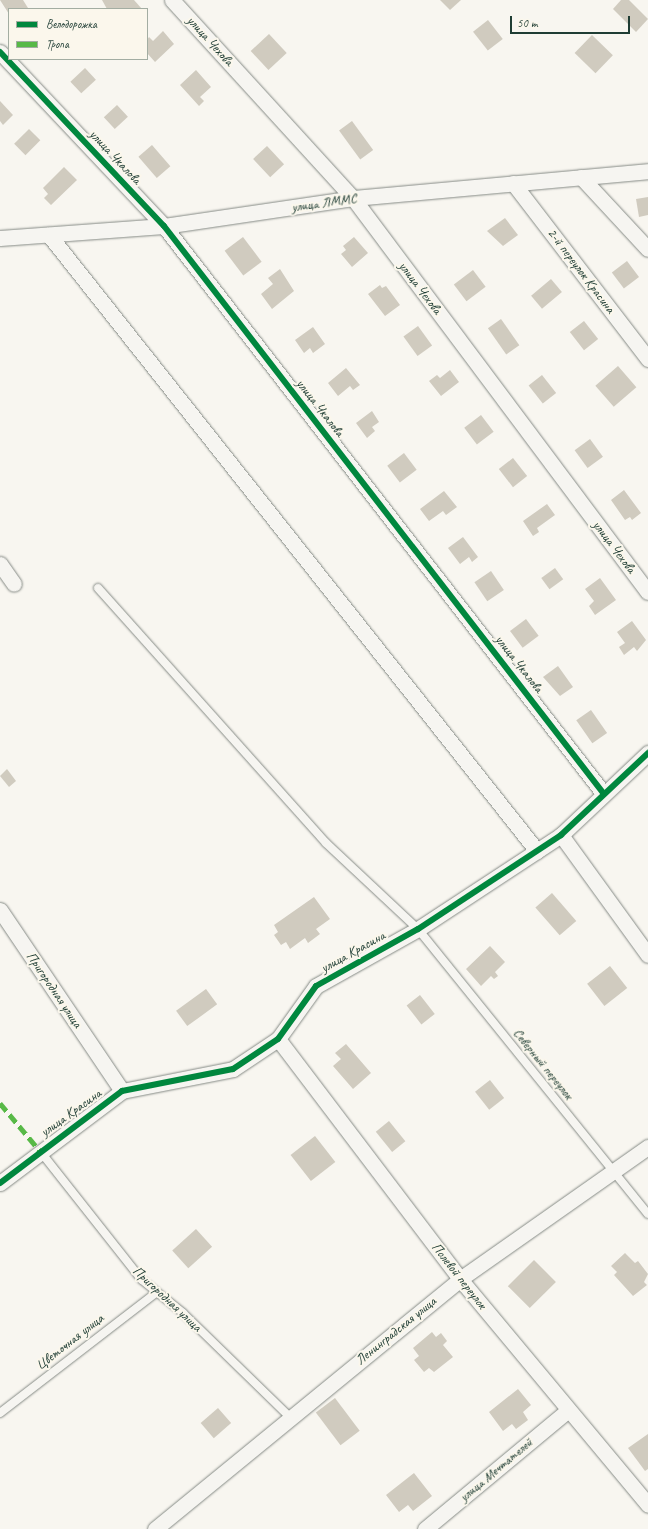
<!DOCTYPE html>
<meta charset="utf-8">
<style>
body{margin:0}
#map{position:relative;width:648px;height:1529px;overflow:hidden;background:#f8f6f0;font-family:Caveat,sans-serif}
div>[style]{position:absolute}
[style*='--x']{left:calc(var(--x)*1px);top:calc(var(--y)*1px);width:calc(var(--w)*1px);rotate:calc(var(--a)*1deg)}
.building>*{inset:0;background:#d0cbbf;transform-origin:0 0}
.roads{filter:drop-shadow(0 0 1px #868b86) drop-shadow(0 0 1px #868b86)}
.service>*{height:8px;margin:-4px;padding:0 4px;transform-origin:4px;border-radius:4px;background:#f6f5f1}
.minor>*{height:15px;margin:-7.5px;padding:0 7.5px;transform-origin:7.5px;border-radius:7.5px;background:#f6f5f1}
.quiet>*{height:5px;margin-top:-2.5px;transform-origin:0;background:repeating-linear-gradient(90deg,#58b947 0 10px,transparent 0 15px)}
.cycleway>*{height:6px;margin:-3px;padding:0 3px;transform-origin:3px;border-radius:3px;background:#00873e}
span{translate:-50% -50%;white-space:nowrap;text-align:center;line-height:1.15;-webkit-text-stroke:4px #fbf7ec;paint-order:stroke}
.street-label{font-size:14px;color:#1f3d34}
.legend{position:absolute;left:8px;top:8px;width:140px;height:52px;box-sizing:border-box;background:#fbf7ec;border:1px solid #a3ada2;margin:0;padding:5px 7px;list-style:none;font-size:12px;color:#1f3d34}
.legend li{display:flex;align-items:center;gap:8px;height:20px}
.legend b{width:20px;border:1px solid #a3ada2}
.scale{position:absolute;left:510px;top:16px;width:120px;height:18px;box-sizing:border-box;border:2px solid #1f3d34;border-top:0;padding-left:5px;font-size:12px;line-height:14px;white-space:nowrap;color:#1f3d34;-webkit-text-stroke:3px #fbf7ec;paint-order:stroke}
</style>
<div id="map">
<div class="building">
<div style="clip-path:polygon(0 0,23px 0,28px 8px,9px 9px,9px 14px)"></div>
<div style="clip-path:polygon(102px 0,134px 0,142px 9px,107px 9px)"></div>
<div style="clip-path:polygon(440px 0,461px 0,450px 10px)"></div>
<div style="clip-path:polygon(621px 0,629px 0,648px 19px,636px 32px,613px 9px)"></div>
<div style="left:488px;top:20px;width:24px;height:19px;rotate:52deg"></div>
<div style="clip-path:polygon(163px 31px,174px 44px,155px 62px,147px 53px,147px 40px,149px 37px,153px 41px)"></div>
<div style="left:269px;top:34px;width:26px;height:25px;rotate:47deg"></div>
<div style="left:592px;top:35px;width:29px;height:25px;rotate:44deg"></div>
<div style="left:85px;top:68px;width:16px;height:20px;rotate:47deg"></div>
<div style="clip-path:polygon(196px 70px,211px 87px,200px 97px,204px 101px,199px 106px,180px 85px)"></div>
<div style="clip-path:polygon(0 101px,13px 115px,3px 125px,0 121px)"></div>
<div style="left:117px;top:105px;width:16px;height:18px;rotate:47deg"></div>
<div style="left:352px;top:121px;width:36px;height:16px;rotate:54deg"></div>
<div style="left:29px;top:129px;width:16px;height:21px;rotate:45deg"></div>
<div style="left:152px;top:145px;width:28px;height:18px;rotate:49deg"></div>
<div style="left:267px;top:146px;width:25px;height:19px;rotate:47deg"></div>
<div style="clip-path:polygon(64px 167px,77px 180px,51px 205px,44px 198px,48px 194px,43px 188px)"></div>
<div style="clip-path:polygon(648px 197px,648px 215px,639px 217px,636px 199px)"></div>
<div style="clip-path:polygon(505px 218px,518px 235px,503px 246px,487px 231px)"></div>
<div style="left:243px;top:237px;width:31px;height:23px;rotate:53deg"></div>
<div style="clip-path:polygon(354px 237px,368px 253px,352px 267px,341px 254px,346px 250px,343px 246px)"></div>
<div style="left:627px;top:261px;width:20px;height:19px;rotate:53deg"></div>
<div style="clip-path:polygon(280px 269px,294px 291px,272px 309px,261px 294px,273px 284px,268px 278px)"></div>
<div style="left:473px;top:270px;width:21px;height:24px;rotate:53deg"></div>
<div style="left:551px;top:279px;width:17px;height:26px;rotate:50deg"></div>
<div style="clip-path:polygon(380px 285px,382px 288px,386px 286px,400px 305px,385px 316px,368px 294px)"></div>
<div style="left:501px;top:319px;width:32px;height:16px;rotate:55deg"></div>
<div style="left:584px;top:321px;width:23px;height:18px;rotate:52deg"></div>
<div style="left:418px;top:326px;width:24px;height:18px;rotate:54deg"></div>
<div style="clip-path:polygon(313px 327px,325px 344px,313px 353px,310px 348px,304px 353px,295px 340px)"></div>
<div style="left:618px;top:366px;width:28px;height:30px;rotate:49deg"></div>
<div style="clip-path:polygon(346px 368px,360px 385px,353px 390px,350px 386px,338px 396px,328px 383px)"></div>
<div style="clip-path:polygon(450px 370px,459px 382px,441px 396px,429px 381px,437px 375px,440px 378px)"></div>
<div style="left:542px;top:375px;width:23px;height:17px;rotate:52deg"></div>
<div style="clip-path:polygon(372px 411px,379px 422px,372px 427px,375px 431px,367px 438px,356px 423px)"></div>
<div style="left:481px;top:415px;width:21px;height:21px;rotate:53deg"></div>
<div style="left:590px;top:439px;width:22px;height:19px;rotate:54deg"></div>
<div style="left:404px;top:453px;width:21px;height:21px;rotate:53deg"></div>
<div style="left:513px;top:458px;width:23px;height:18px;rotate:52deg"></div>
<div style="clip-path:polygon(624px 490px,641px 513px,632px 520px,630px 517px,625px 520px,611px 500px)"></div>
<div style="clip-path:polygon(444px 491px,457px 507px,446px 515px,443px 511px,429px 521px,420px 509px)"></div>
<div style="clip-path:polygon(547px 504px,555px 515px,537px 528px,539px 532px,533px 536px,523px 521px)"></div>
<div style="clip-path:polygon(463px 537px,478px 557px,472px 562px,469px 557px,460px 564px,448px 548px)"></div>
<div style="left:555px;top:568px;width:14px;height:17px;rotate:54deg"></div>
<div style="left:491px;top:571px;width:23px;height:20px;rotate:56deg"></div>
<div style="clip-path:polygon(600px 578px,616px 600px,595px 615px,589px 606px,594px 601px,585px 589px)"></div>
<div style="left:526px;top:619px;width:21px;height:20px;rotate:53deg"></div>
<div style="clip-path:polygon(632px 621px,646px 640px,637px 651px,634px 647px,624px 655px,619px 647px,625px 643px,617px 632px)"></div>
<div style="clip-path:polygon(558px 666px,573px 687px,560px 696px,543px 677px)"></div>
<div style="left:591px;top:710px;width:28px;height:18px;rotate:55deg"></div>
<div style="clip-path:polygon(7px 769px,16px 781px,9px 787px,0 776px)"></div>
<div style="left:552px;top:893px;width:37px;height:22px;rotate:49deg"></div>
<div style="clip-path:polygon(314px 897px,330px 919px,316px 929px,320px 934px,308px 943px,305px 938px,290px 949px,286px 942px,281px 945px,274px 935px,278px 932px,274px 925px)"></div>
<div style="clip-path:polygon(490px 946px,505px 962px,495px 972px,498px 976px,494px 979px,491px 976px,481px 986px,466px 969px)"></div>
<div style="left:610px;top:966px;width:28px;height:29px;rotate:52deg"></div>
<div style="left:206px;top:989px;width:19px;height:37px;rotate:54deg"></div>
<div style="left:420px;top:995px;width:24px;height:17px;rotate:52deg"></div>
<div style="clip-path:polygon(346px 1044px,371px 1073px,353px 1089px,333px 1066px,341px 1059px,335px 1053px)"></div>
<div style="left:490px;top:1080px;width:23px;height:19px;rotate:52deg"></div>
<div style="left:389px;top:1121px;width:26px;height:17px;rotate:51deg"></div>
<div style="left:315px;top:1136px;width:33px;height:31px;rotate:52deg"></div>
<div style="left:196px;top:1229px;width:24px;height:32px;rotate:48deg"></div>
<div style="clip-path:polygon(625px 1253px,635px 1263px,638px 1261px,648px 1274px,644px 1282px,647px 1285px,633px 1296px,614px 1275px,617px 1272px,611px 1266px)"></div>
<div style="left:534px;top:1260px;width:31px;height:37px;rotate:45deg"></div>
<div style="clip-path:polygon(432px 1332px,436px 1337px,441px 1333px,447px 1341px,443px 1345px,453px 1357px,434px 1372px,429px 1368px,424px 1372px,414px 1360px,419px 1356px,413px 1348px)"></div>
<div style="clip-path:polygon(518px 1389px,531px 1405px,523px 1412px,528px 1420px,516px 1429px,512px 1424px,503px 1431px,489px 1412px)"></div>
<div style="left:335px;top:1398px;width:41px;height:24px;rotate:53deg"></div>
<div style="left:218px;top:1408px;width:20px;height:23px;rotate:49deg"></div>
<div style="clip-path:polygon(648px 1434px,648px 1469px,645px 1471px,628px 1448px)"></div>
<div style="clip-path:polygon(414px 1473px,432px 1496px,413px 1511px,408px 1505px,399px 1512px,386px 1495px)"></div>
</div>
<div class="roads">
<div class="service">
<div style="--x:98;--y:588;--w:342;--a:48.2"></div>
<div style="--x:326;--y:843;--w:126;--a:43.1"></div>
<div style="--x:418;--y:929;--w:366;--a:51.1"></div>
<div style="--x:40;--y:1151;--w:164;--a:51.7"></div>
<div style="--x:142;--y:1280;--w:53;--a:38.8"></div>
<div style="--x:183;--y:1313;--w:151;--a:44.2"></div>
<div style="--x:0;--y:1413;--w:198;--a:-37.6"></div>
</div>
<div class="minor">
<div style="--x:172;--y:0;--w:268;--a:47.6"></div>
<div style="--x:353;--y:198;--w:492;--a:53.2"></div>
<div style="--x:0;--y:52;--w:239;--a:46.7"></div>
<div style="--x:164;--y:226;--w:718;--a:52.24"></div>
<div style="--x:581;--y:177;--w:98;--a:47.1"></div>
<div style="--x:513;--y:183;--w:222;--a:52.5"></div>
<div style="--x:49;--y:235;--w:786;--a:51.61"></div>
<div style="--x:0;--y:238;--w:164;--a:-4.2"></div>
<div style="--x:164;--y:226;--w:191;--a:-8.4"></div>
<div style="--x:353;--y:198;--w:296;--a:-5.2"></div>
<div style="--x:0;--y:564;--w:24;--a:55"></div>
<div style="--x:561;--y:835;--w:148;--a:54.1"></div>
<div style="--x:0;--y:910;--w:218;--a:56"></div>
<div style="--x:278;--y:1039;--w:301;--a:52.8"></div>
<div style="--x:460;--y:1279;--w:294;--a:50.2"></div>
<div style="--x:0;--y:1183;--w:153;--a:-37"></div>
<div style="--x:122;--y:1091;--w:113;--a:-11.2"></div>
<div style="--x:233;--y:1069;--w:54;--a:-33.7"></div>
<div style="--x:278;--y:1039;--w:65;--a:-54.4"></div>
<div style="--x:316;--y:986;--w:117;--a:-29.2"></div>
<div style="--x:418;--y:929;--w:171;--a:-33.3"></div>
<div style="--x:561;--y:835;--w:120;--a:-43.3"></div>
<div style="--x:155;--y:1529;--w:394;--a:-39.3"></div>
<div style="--x:460;--y:1279;--w:230;--a:-35.1"></div>
<div style="--x:425;--y:1529;--w:185;--a:-39.7"></div>
</div>
</div>
<div class="quiet">
<div style="--x:0;--y:1103;--w:62;--a:50.2"></div>
</div>
<div class="cycleway">
<div style="--x:0;--y:52;--w:239;--a:46.7"></div>
<div style="--x:164;--y:226;--w:718;--a:52.24"></div>
<div style="--x:0;--y:1183;--w:153;--a:-37"></div>
<div style="--x:122;--y:1091;--w:113;--a:-11.2"></div>
<div style="--x:233;--y:1069;--w:54;--a:-33.7"></div>
<div style="--x:278;--y:1039;--w:65;--a:-54.4"></div>
<div style="--x:316;--y:986;--w:117;--a:-29.2"></div>
<div style="--x:418;--y:929;--w:171;--a:-33.3"></div>
<div style="--x:561;--y:835;--w:120;--a:-43.3"></div>
</div>
<div class="street-label">
<span style="left:210px;top:41px;rotate:48deg">улица Чехова</span>
<span style="left:115px;top:157px;rotate:47deg">улица Чкалова</span>
<span style="left:324px;top:203px;rotate:-8deg">улица ЛММС</span>
<span style="left:581px;top:271px;rotate:53deg">2-й переулок Красина</span>
<span style="left:420px;top:288px;rotate:53deg">улица Чехова</span>
<span style="left:320px;top:408px;rotate:52deg">улица Чкалова</span>
<span style="left:614px;top:547px;rotate:53deg">улица Чехова</span>
<span style="left:519px;top:664px;rotate:52deg">улица Чкалова</span>
<span style="left:353px;top:952px;rotate:-29deg">улица Красина</span>
<span style="left:54px;top:990px;rotate:56deg">Пригородная улица</span>
<span style="left:543px;top:1064px;rotate:51deg">Северный переулок</span>
<span style="left:71px;top:1113px;rotate:-36deg">улица Красина</span>
<span style="left:459px;top:1276px;rotate:52deg">Полевой переулок</span>
<span style="left:167px;top:1299px;rotate:43deg">Пригородная улица</span>
<span style="left:396px;top:1331px;rotate:-39deg">Ленинградская улица</span>
<span style="left:70px;top:1342px;rotate:-38deg">Цветочная улица</span>
<span style="left:496px;top:1470px;rotate:-40deg">улица Мечтателей</span>
</div>
<ul class="legend">
<li><b style="height:5px;background:#00873e"></b>Велодорожка</li>
<li><b style="height:5px;background:#58b947"></b>Тропа</li>
</ul>
<div class="scale">50 m</div>
</div>
